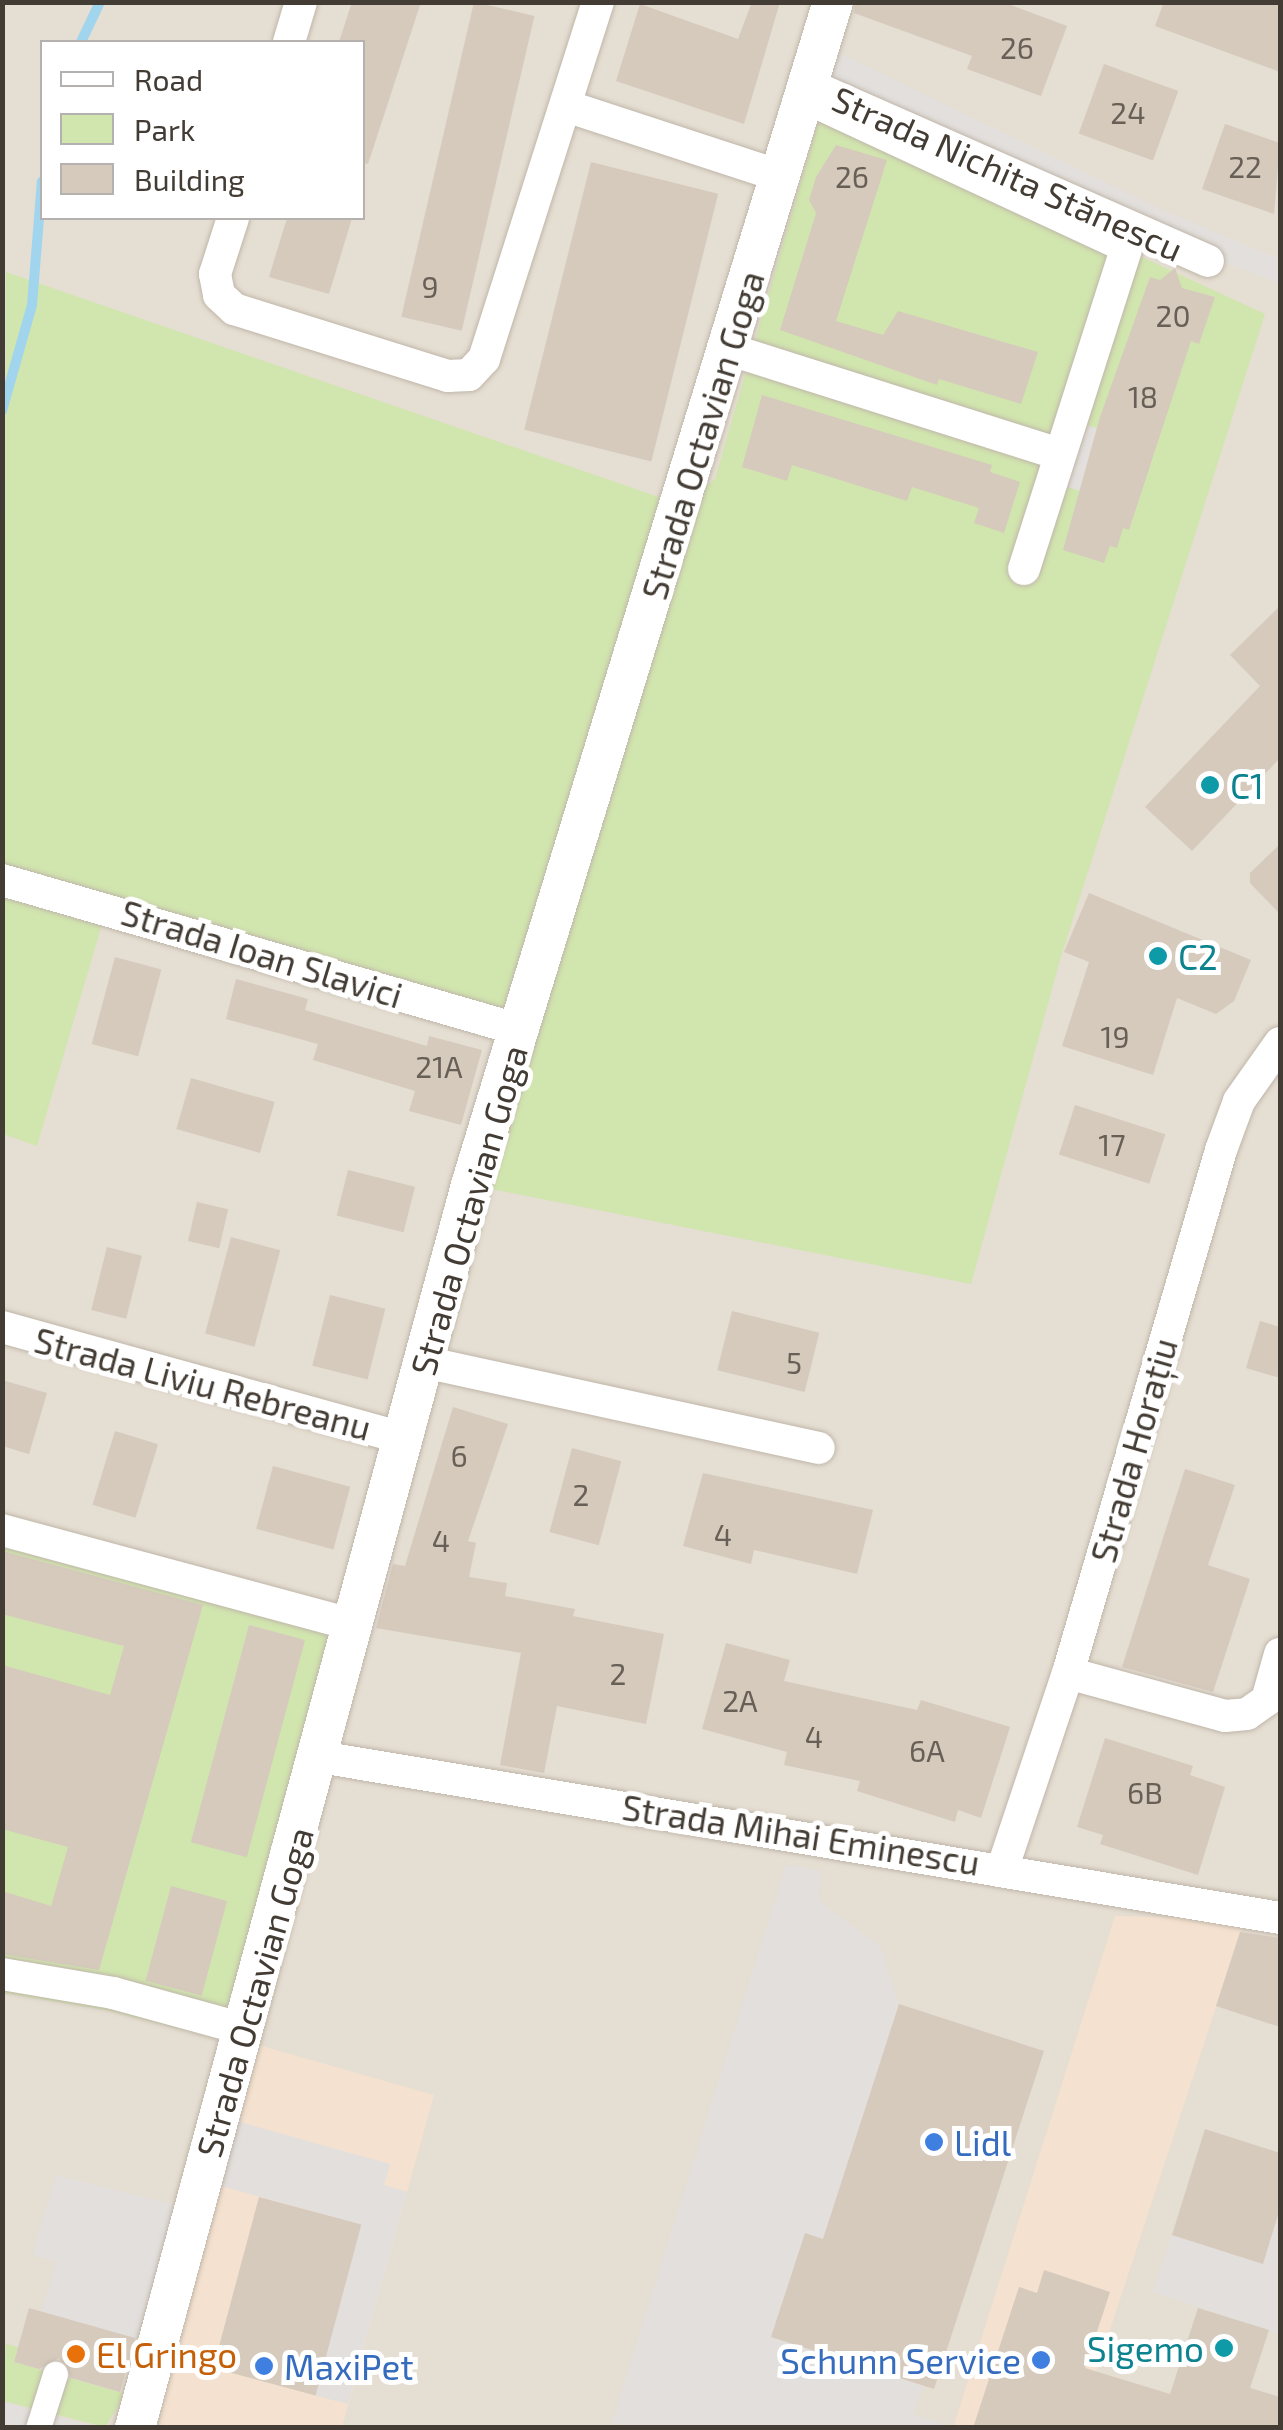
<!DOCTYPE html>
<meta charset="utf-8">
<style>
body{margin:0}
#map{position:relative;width:1283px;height:2430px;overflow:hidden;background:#f2ece4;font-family:"Exo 2",sans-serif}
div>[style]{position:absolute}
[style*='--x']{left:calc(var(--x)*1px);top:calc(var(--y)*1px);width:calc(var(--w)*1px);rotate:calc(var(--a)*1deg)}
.residential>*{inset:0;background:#e5ded2}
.commercial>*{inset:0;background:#f4e1cf}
.green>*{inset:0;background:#d1e5ae}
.parking>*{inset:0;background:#e2dfdc;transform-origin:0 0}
.stream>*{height:10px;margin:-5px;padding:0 5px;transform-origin:5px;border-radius:5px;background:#a1d5ee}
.building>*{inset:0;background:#d6cabd;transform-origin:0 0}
.roads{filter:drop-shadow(0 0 2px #c0b6aa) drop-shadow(0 0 2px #c0b6aa)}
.pedestrian>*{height:25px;margin:-12.5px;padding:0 12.5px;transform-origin:12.5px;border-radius:12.5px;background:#fff}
.minor>*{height:32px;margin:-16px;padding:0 16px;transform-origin:16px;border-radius:16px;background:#fff}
.tertiary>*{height:40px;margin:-20px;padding:0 20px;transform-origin:20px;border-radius:20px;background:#fff}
.dots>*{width:28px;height:28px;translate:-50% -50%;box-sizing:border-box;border:5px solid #fff;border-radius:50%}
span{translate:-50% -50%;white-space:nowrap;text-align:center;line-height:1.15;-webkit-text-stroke:10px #fff;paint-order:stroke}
.number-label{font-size:30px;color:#686056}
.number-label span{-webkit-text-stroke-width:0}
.street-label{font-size:35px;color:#433c34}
.culture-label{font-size:35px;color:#0d838f}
.left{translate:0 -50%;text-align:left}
.right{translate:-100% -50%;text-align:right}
.shop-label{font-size:35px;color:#366cbe}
.food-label{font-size:35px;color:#c56008}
.frame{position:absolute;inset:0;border:5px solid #433c34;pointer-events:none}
.legend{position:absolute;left:40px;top:40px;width:325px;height:180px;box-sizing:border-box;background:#fff;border:2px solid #b4b1ae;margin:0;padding:12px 18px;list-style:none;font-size:30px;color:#433c34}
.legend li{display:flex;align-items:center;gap:20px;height:50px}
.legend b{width:50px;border:2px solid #b4b1ae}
</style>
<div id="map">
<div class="residential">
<div style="clip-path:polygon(evenodd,3px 3px,1280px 3px,1280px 2427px,3px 2428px,3px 3px,42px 42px,362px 42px,362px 218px,42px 218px,42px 42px)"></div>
</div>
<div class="commercial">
<div style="clip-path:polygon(1115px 1916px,1245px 1919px,1078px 2427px,953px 2428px)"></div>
<div style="clip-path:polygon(255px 2044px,434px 2095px,342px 2427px,159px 2428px,167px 2360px)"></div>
</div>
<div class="green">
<div style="clip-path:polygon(822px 109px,1265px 314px,1060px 960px,971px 1284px,471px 1185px,520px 1030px,107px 907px,37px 1146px,3px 1134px,6px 272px,682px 505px,715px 479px)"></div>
<div style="clip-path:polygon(2px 1530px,353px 1625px,240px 2044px,105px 2010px,3px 1993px)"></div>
<div style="clip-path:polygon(6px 2344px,18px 2347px,14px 2362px,126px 2394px,105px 2427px,3px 2401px)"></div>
</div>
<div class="parking">
<div style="clip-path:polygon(837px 52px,1163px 210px,1280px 259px,1278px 283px,1152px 235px,829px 83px)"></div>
<div style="left:1087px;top:425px;width:36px;height:65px;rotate:18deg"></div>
<div style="clip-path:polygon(786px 1864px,821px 1871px,818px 1900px,881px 1947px,899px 2004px,823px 2239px,805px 2234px,771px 2337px,923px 2386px,913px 2414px,946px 2425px,610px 2428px)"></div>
<div style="clip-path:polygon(236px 2121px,390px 2164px,384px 2185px,407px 2192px,348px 2404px,313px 2395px,361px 2225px,218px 2185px)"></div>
<div style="clip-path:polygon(56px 2175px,191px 2209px,141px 2340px,41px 2312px,56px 2262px,32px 2255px)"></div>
<div style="clip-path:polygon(1280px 2208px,1280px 2334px,1153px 2292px,1172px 2235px,1263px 2264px)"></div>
<div style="clip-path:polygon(2px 2401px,43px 2414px,97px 2427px,3px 2427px)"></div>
</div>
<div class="stream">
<div style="--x:81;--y:42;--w:44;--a:-64.6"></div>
<div style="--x:2;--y:411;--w:110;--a:-74.2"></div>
<div style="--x:32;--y:305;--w:124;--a:-85.4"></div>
</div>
<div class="building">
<div style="clip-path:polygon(352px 2px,421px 2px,368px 164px,362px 163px,362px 42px,339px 42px)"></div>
<div style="left:474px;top:2px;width:62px;height:323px;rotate:13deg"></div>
<div style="clip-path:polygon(752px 2px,780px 2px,744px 124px,616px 81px,640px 4px,738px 39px)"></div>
<div style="clip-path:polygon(856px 2px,1003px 2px,1067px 26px,1041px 96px,967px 69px,972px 56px,854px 13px)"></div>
<div style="clip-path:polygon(1164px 2px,1280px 2px,1280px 72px,1155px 26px)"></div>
<div style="left:1104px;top:64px;width:79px;height:74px;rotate:20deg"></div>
<div style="clip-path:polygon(1225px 124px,1280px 143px,1274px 214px,1202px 189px)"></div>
<div style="clip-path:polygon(836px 145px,887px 160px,836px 321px,883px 335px,898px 311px,1038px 352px,1021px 404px,939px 379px,937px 385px,780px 330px,816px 213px,809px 200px,816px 177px)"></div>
<div style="left:591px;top:162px;width:131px;height:276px;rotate:14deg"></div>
<div style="clip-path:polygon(287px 218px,352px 218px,329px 294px,269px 277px)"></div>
<div style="clip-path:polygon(1175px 268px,1182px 288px,1215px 297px,1199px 344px,1191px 341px,1129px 530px,1123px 528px,1117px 548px,1110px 546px,1104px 563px,1063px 550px,1100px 417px,1150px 277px,1160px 280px)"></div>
<div style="clip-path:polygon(762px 395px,992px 465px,990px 472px,1020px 482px,1004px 533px,974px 523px,979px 508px,912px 487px,907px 501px,792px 465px,787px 481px,742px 467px)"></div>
<div style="clip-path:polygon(1280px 606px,1280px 758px,1192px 851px,1145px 807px,1260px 686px,1230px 655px)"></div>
<div style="clip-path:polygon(1280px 844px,1280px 914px,1250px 883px,1250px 873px)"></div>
<div style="clip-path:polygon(1089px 893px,1251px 960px,1234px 1001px,1216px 1014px,1177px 998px,1153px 1075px,1062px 1046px,1089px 962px,1064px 952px)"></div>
<div style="left:115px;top:957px;width:48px;height:90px;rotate:15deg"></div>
<div style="clip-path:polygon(236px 979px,308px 999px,305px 1010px,427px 1046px,429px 1036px,482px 1050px,461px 1125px,409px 1111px,415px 1091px,313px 1060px,318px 1044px,226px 1019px)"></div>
<div style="left:191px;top:1078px;width:87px;height:53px;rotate:16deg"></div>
<div style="left:1075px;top:1105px;width:95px;height:52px;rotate:18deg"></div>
<div style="left:348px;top:1170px;width:69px;height:47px;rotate:14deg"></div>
<div style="left:197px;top:1202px;width:32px;height:40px;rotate:13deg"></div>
<div style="left:231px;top:1237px;width:51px;height:100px;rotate:15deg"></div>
<div style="left:107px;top:1247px;width:36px;height:65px;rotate:14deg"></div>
<div style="left:330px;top:1295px;width:57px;height:73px;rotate:14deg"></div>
<div style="left:732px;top:1311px;width:90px;height:61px;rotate:14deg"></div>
<div style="clip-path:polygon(1260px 1321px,1280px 1327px,1280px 1378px,1246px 1368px)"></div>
<div style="clip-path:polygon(2px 1380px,47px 1393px,29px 1454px,2px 1446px)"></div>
<div style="clip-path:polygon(453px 1407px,508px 1424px,468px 1541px,476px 1543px,469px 1577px,507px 1583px,505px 1596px,575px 1609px,573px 1616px,664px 1634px,646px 1724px,557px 1706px,544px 1773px,500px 1765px,521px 1653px,376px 1628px,393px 1564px,405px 1566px)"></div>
<div style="left:115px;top:1431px;width:45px;height:77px;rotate:17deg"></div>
<div style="left:572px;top:1448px;width:51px;height:87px;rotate:15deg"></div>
<div style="left:273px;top:1466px;width:80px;height:65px;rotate:15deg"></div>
<div style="clip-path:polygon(1185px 1469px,1235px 1485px,1208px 1565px,1250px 1579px,1213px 1692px,1122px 1667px)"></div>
<div style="clip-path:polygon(703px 1473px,873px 1510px,857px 1574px,754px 1550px,751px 1564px,683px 1546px)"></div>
<div style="clip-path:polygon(2px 1551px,203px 1605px,99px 1970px,2px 1954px,2px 1891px,51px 1906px,68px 1847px,2px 1829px,2px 1665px,110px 1695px,124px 1646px,2px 1614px)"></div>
<div style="left:249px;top:1625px;width:58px;height:225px;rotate:15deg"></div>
<div style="clip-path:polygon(726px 1643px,790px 1660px,784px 1681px,917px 1710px,921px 1700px,1010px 1727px,981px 1818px,958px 1810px,955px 1822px,857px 1791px,860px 1781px,784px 1765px,787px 1752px,702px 1729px)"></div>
<div style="clip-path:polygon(1105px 1738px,1193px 1766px,1190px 1775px,1225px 1787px,1198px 1875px,1100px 1844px,1103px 1835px,1077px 1827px)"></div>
<div style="left:171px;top:1886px;width:58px;height:98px;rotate:15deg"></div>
<div style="clip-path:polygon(1240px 1932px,1280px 1938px,1280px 2027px,1216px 2006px)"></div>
<div style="clip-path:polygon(899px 2004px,1044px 2051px,934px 2389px,771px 2337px,805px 2233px,823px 2239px)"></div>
<div style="clip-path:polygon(1205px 2129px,1280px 2153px,1280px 2208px,1263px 2264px,1172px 2235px)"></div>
<div style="left:259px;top:2197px;width:106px;height:177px;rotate:15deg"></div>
<div style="clip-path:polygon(1044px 2270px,1110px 2292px,1085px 2368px,1170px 2394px,1198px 2308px,1269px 2330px,1250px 2388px,1280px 2397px,1280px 2428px,973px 2428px,1019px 2287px,1037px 2293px)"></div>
<div style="clip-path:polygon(29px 2308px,135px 2338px,120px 2392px,71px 2378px,59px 2358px,39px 2369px,14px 2362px)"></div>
</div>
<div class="roads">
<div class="pedestrian">
<div style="--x:805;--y:101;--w:354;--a:24.9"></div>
<div style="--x:38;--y:2428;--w:57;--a:-72.5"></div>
</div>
<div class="minor">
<div style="--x:289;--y:42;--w:42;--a:-73.3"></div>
<div style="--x:809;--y:85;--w:436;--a:23.8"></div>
<div style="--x:566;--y:106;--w:225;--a:18.1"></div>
<div style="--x:233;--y:218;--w:59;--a:107.8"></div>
<div style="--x:215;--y:274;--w:21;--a:79"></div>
<div style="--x:219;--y:295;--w:21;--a:43"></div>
<div style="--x:234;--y:309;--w:224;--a:17.4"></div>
<div style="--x:448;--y:376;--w:21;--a:-3"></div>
<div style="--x:469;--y:375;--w:22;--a:-47"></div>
<div style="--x:484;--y:359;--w:375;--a:-72.3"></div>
<div style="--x:728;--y:349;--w:348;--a:17.6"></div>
<div style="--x:1024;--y:569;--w:335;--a:-72.3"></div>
<div style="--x:2;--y:880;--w:539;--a:16.15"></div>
<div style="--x:2;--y:1327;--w:416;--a:15.5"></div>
<div style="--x:424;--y:1362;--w:404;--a:12.3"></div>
<div style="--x:2;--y:1530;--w:364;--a:15.1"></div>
<div style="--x:1068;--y:1673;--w:163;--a:15.3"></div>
<div style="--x:1225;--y:1716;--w:22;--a:-5"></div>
<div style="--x:1247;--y:1714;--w:24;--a:-35"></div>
<div style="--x:1267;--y:1700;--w:48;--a:-74.2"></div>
<div style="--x:320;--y:1757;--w:973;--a:9.52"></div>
<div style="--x:1003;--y:1867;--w:205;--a:-71.5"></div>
<div style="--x:1068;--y:1673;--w:545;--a:-73.69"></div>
<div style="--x:1221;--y:1150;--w:52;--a:-69.8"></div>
<div style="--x:1239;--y:1101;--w:71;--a:-54.7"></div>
<div style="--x:2;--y:1974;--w:113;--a:9.7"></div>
<div style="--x:113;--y:1993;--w:136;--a:15.4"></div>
</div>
<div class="tertiary">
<div style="--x:135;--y:2428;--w:1288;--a:-74.87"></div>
<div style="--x:471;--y:1185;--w:1237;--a:-72.99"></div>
</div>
</div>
<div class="dots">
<div style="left:1210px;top:785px;background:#0f9aa8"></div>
<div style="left:1158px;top:956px;background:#0f9aa8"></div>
<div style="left:934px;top:2142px;background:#3f7fe0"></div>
<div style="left:1224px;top:2348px;background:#0f9aa8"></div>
<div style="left:76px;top:2354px;background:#e8710a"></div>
<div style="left:1041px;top:2360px;background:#3f7fe0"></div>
<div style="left:264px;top:2366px;background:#3f7fe0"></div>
</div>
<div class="number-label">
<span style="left:1017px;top:47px">26</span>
<span style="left:1128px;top:112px">24</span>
<span style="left:1245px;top:166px">22</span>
<span style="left:852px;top:176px">26</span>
<span style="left:430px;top:286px">9</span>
<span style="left:1173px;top:315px">20</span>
<span style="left:1143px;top:396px">18</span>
<span style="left:1115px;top:1036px">19</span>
<span style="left:439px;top:1066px">21A</span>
<span style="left:1112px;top:1144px">17</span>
<span style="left:794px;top:1362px">5</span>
<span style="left:459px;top:1455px">6</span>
<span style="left:581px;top:1494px">2</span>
<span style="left:723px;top:1534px">4</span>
<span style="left:441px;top:1540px">4</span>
<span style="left:618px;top:1673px">2</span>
<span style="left:740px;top:1700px">2A</span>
<span style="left:814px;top:1736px">4</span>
<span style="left:927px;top:1750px">6A</span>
<span style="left:1145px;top:1792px">6B</span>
</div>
<div class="street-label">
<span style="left:1008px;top:173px;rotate:24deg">Strada Nichita Stănescu</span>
<span style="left:702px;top:435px;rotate:-73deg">Strada Octavian Goga</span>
<span style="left:262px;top:953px;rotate:17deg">Strada Ioan Slavici</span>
<span style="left:468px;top:1210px;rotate:-74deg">Strada Octavian Goga</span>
<span style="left:203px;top:1383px;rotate:15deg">Strada Liviu Rebreanu</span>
<span style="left:1133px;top:1450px;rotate:-74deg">Strada Horațiu</span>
<span style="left:801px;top:1834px;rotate:9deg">Strada Mihai Eminescu</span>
<span style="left:254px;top:1992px;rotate:-74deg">Strada Octavian Goga</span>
</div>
<div class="culture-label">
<span class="left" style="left:1230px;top:785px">C1</span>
<span class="left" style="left:1178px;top:956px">C2</span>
<span class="right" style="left:1204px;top:2348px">Sigemo</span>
</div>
<div class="shop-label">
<span class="left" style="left:954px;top:2142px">Lidl</span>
<span class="right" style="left:1021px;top:2360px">Schunn Service</span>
<span class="left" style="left:284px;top:2366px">MaxiPet</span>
</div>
<div class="food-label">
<span class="left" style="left:96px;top:2354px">El Gringo</span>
</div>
<div class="frame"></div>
<ul class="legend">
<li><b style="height:12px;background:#fff"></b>Road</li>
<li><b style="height:28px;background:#d1e5ae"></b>Park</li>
<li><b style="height:28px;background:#d6cabd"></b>Building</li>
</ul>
</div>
